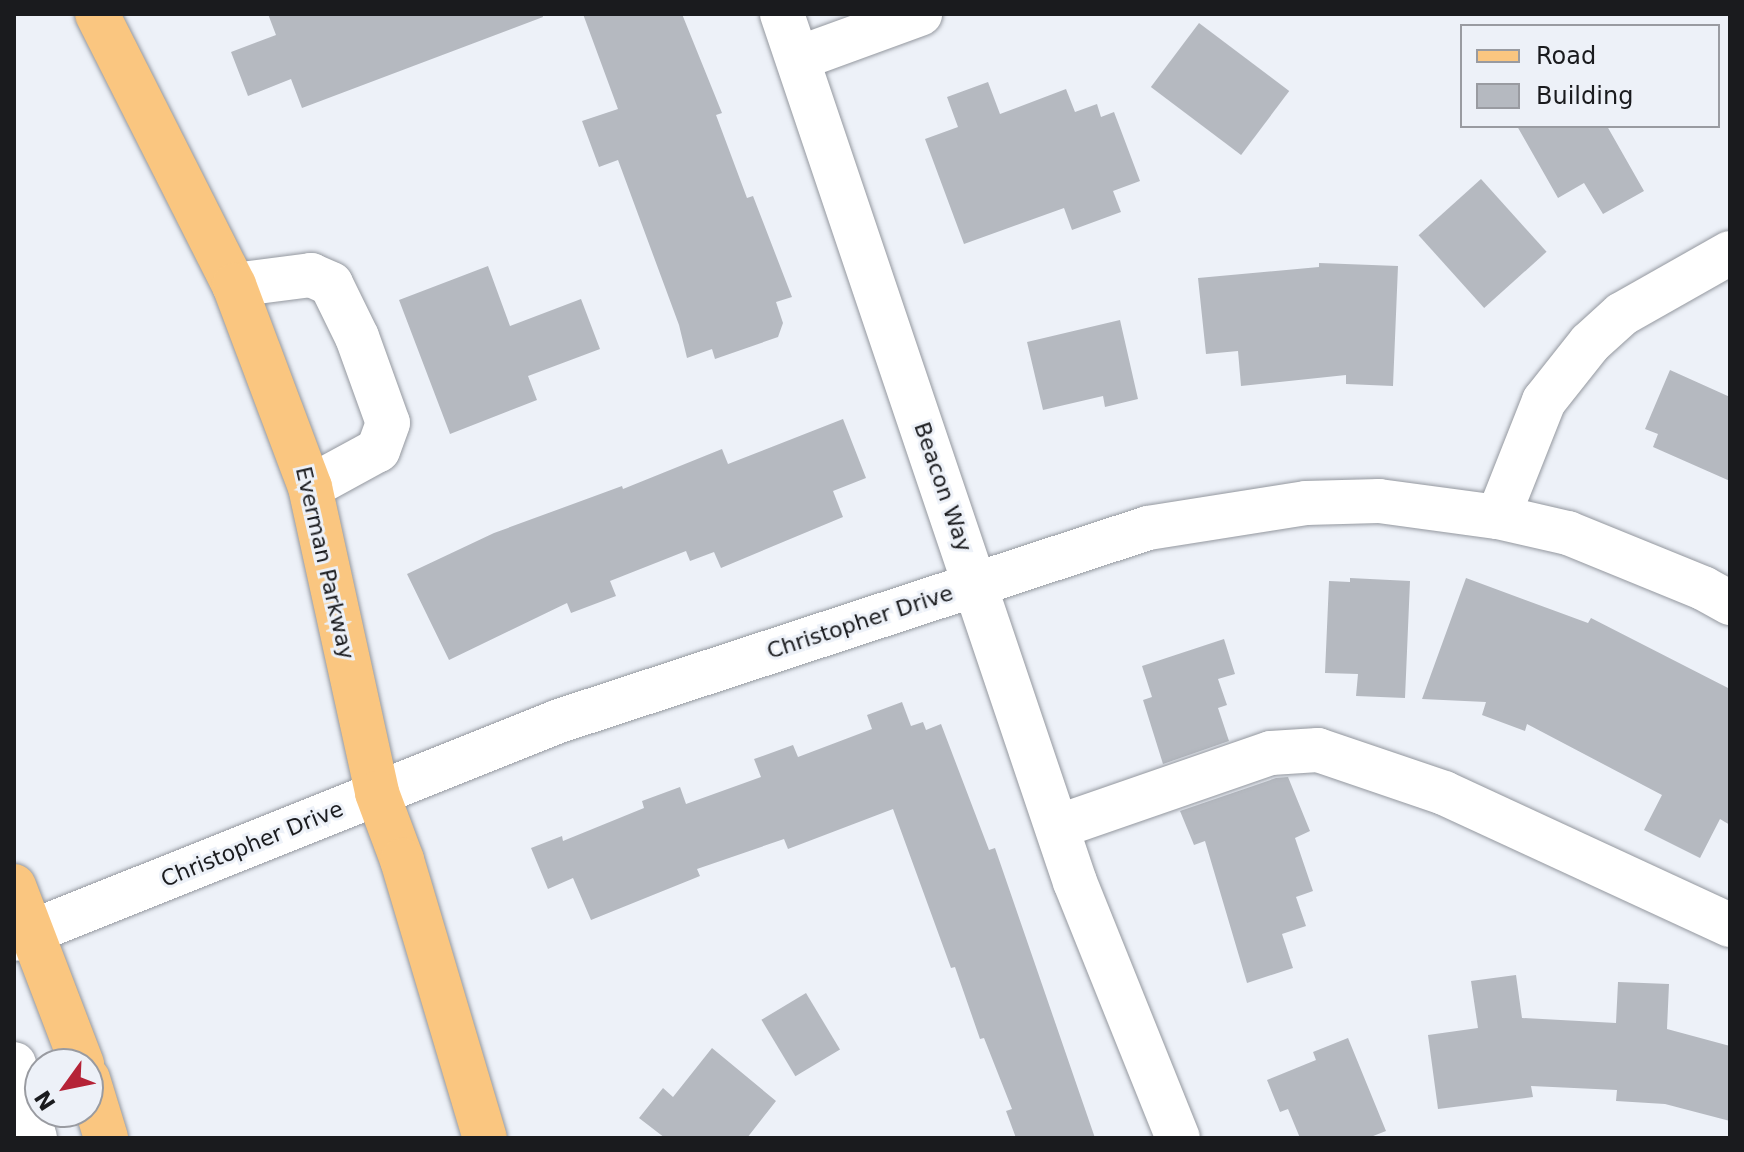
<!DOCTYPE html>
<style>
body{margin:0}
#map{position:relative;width:1744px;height:1152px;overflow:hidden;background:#edf1f8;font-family:"DejaVu Sans",sans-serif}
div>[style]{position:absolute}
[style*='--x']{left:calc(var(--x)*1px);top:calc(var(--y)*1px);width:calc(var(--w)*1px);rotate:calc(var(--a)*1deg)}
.building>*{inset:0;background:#b5b9c0;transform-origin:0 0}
.roads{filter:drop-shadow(0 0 2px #94989f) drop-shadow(0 0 2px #94989f)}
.minor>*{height:44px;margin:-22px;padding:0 22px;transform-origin:22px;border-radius:22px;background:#fff}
.major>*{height:44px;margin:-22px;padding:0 22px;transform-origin:22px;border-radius:22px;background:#fac680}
span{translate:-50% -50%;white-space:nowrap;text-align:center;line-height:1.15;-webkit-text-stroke:6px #edf1f8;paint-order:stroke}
.street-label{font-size:22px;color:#1a1b1e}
.frame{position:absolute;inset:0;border:16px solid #1a1b1e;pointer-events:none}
.legend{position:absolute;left:1460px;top:24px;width:260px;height:104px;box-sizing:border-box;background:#edf1f8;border:2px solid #999ba1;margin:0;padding:10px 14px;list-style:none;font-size:24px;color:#1a1b1e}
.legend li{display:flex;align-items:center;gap:16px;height:40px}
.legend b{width:40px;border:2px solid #999ba1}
.north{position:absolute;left:24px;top:1048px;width:80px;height:80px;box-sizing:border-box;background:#edf1f8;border:2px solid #999ba1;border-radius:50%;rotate:237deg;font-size:22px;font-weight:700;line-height:32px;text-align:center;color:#1a1b1e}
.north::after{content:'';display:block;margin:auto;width:28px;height:36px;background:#b52337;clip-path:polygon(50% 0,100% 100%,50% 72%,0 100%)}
</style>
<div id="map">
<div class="building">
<div style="clip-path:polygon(268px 14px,542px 14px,543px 17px,302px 108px,291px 79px,248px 96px,231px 52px,276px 35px)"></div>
<div style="clip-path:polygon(583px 14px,682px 14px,722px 113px,716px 115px,747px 198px,753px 196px,792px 297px,776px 302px,783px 323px,778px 337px,715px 359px,712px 349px,687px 358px,679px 325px,618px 160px,599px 167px,582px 121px,618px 109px)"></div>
<div style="left:1199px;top:23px;width:113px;height:80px;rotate:37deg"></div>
<div style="clip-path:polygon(988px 82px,1000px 114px,1066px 89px,1075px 112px,1097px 104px,1101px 117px,1114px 112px,1140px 181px,1113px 191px,1121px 212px,1072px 230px,1064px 208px,964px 244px,925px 139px,958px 127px,947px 97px)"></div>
<div style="clip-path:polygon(1517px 126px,1607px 126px,1644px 191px,1603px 214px,1584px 183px,1558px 198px)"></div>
<div style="left:1481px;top:179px;width:98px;height:84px;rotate:48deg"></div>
<div style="clip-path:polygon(1319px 263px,1398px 266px,1393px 386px,1346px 384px,1346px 375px,1241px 386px,1238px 351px,1206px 354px,1198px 278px,1319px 267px)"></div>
<div style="clip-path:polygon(488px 266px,510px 326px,581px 299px,600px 349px,528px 376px,537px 400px,450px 434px,399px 300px)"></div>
<div style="clip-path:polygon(1120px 320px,1138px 399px,1105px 407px,1103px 396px,1043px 410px,1027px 342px)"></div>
<div style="clip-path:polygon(1670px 370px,1730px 397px,1730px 481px,1653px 447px,1658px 434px,1645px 429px)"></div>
<div style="clip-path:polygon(843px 419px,866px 478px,833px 491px,843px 517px,721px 568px,714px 552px,690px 561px,686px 551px,610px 581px,616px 596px,571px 613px,567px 603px,449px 660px,407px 574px,494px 533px,622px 486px,623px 489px,722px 449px,728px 464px)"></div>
<div style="clip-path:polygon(1350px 578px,1410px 581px,1405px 698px,1356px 696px,1358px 674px,1325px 673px,1329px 581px,1350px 582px)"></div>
<div style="clip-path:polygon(1466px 578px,1588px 623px,1591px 618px,1730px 689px,1730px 825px,1720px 819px,1700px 858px,1644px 830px,1662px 795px,1527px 724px,1525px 731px,1482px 715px,1486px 702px,1422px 699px)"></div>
<div style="clip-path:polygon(1224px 639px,1235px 674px,1218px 679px,1227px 705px,1218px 708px,1229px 741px,1163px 764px,1143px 700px,1152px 697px,1142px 666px)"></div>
<div style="clip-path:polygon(902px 702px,911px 726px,923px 722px,926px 730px,941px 724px,989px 850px,995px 848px,1095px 1138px,1016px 1138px,1006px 1111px,1012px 1109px,984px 1038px,980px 1039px,955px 967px,951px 968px,893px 809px,788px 849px,784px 839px,697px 869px,700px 876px,591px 920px,573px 878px,548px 889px,531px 848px,562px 836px,563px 841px,644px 808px,642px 801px,680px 787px,686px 804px,761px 777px,754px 759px,793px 745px,798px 757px,872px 729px,867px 715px)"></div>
<div style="clip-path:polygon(1288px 777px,1310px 831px,1295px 838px,1313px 891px,1296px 897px,1306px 926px,1282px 934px,1293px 968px,1247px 983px,1205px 841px,1194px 845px,1180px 811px,1276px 778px)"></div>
<div style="clip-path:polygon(1516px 975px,1522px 1018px,1616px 1023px,1618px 982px,1669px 984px,1667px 1029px,1730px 1046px,1730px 1121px,1665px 1104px,1616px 1101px,1617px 1090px,1531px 1086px,1533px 1097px,1438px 1109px,1428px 1035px,1478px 1028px,1471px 981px)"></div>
<div style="left:806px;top:993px;width:66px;height:52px;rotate:59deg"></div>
<div style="clip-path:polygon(1348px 1038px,1386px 1131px,1368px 1138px,1300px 1138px,1288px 1109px,1280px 1112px,1267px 1080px,1316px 1060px,1313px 1052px)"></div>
<div style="clip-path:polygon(712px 1048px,776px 1101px,747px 1138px,665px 1138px,639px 1118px,663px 1088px,673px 1097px)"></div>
</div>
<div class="roads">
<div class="minor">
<div style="--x:782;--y:14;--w:916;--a:71.35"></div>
<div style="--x:1075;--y:882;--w:276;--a:68.1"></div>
<div style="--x:799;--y:58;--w:129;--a:-20"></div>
<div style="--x:234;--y:285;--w:78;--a:-7.4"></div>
<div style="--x:311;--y:275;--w:22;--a:24"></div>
<div style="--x:331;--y:284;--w:59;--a:63.9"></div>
<div style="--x:357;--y:337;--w:91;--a:70.2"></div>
<div style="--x:388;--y:423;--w:29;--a:110"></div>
<div style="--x:378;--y:450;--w:77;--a:151.4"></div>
<div style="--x:1498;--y:517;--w:125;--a:-68.4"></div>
<div style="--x:1544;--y:401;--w:74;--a:-51.6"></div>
<div style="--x:1590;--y:343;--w:43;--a:-42.2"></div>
<div style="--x:1622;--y:314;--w:124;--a:-29.5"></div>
<div style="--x:1057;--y:827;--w:226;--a:-19.1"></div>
<div style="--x:1271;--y:753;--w:47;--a:-3.7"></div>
<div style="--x:1318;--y:750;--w:133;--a:18.8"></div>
<div style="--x:1444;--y:793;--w:315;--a:24.8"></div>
<div style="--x:14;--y:939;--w:587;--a:-21.8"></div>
<div style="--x:559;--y:721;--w:620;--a:-18.14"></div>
<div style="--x:1148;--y:528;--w:160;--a:-9"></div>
<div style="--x:1306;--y:503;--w:73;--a:-1.6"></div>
<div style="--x:1379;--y:501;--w:120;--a:7.7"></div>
<div style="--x:1498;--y:517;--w:72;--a:12.9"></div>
<div style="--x:1568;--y:533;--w:146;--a:22.2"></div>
<div style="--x:1703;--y:588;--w:31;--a:29"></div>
<div style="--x:14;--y:1064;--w:77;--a:74.2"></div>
</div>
<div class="major">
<div style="--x:97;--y:14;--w:304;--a:63.2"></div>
<div style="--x:234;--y:285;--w:216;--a:69.4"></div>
<div style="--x:310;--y:487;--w:313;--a:77.6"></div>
<div style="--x:377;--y:793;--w:72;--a:69.5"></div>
<div style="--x:402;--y:860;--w:290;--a:73.4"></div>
<div style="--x:14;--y:886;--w:191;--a:69.1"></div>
<div style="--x:88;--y:1079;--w:62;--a:73"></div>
</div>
</div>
<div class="street-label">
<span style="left:943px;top:487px;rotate:71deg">Beacon Way</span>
<span style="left:325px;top:563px;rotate:77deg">Everman Parkway</span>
<span style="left:860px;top:622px;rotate:-18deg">Christopher Drive</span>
<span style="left:252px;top:844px;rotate:-22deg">Christopher Drive</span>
</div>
<div class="frame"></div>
<ul class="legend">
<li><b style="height:10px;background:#fac680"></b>Road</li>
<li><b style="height:22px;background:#b5b9c0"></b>Building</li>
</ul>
<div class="north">N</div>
</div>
